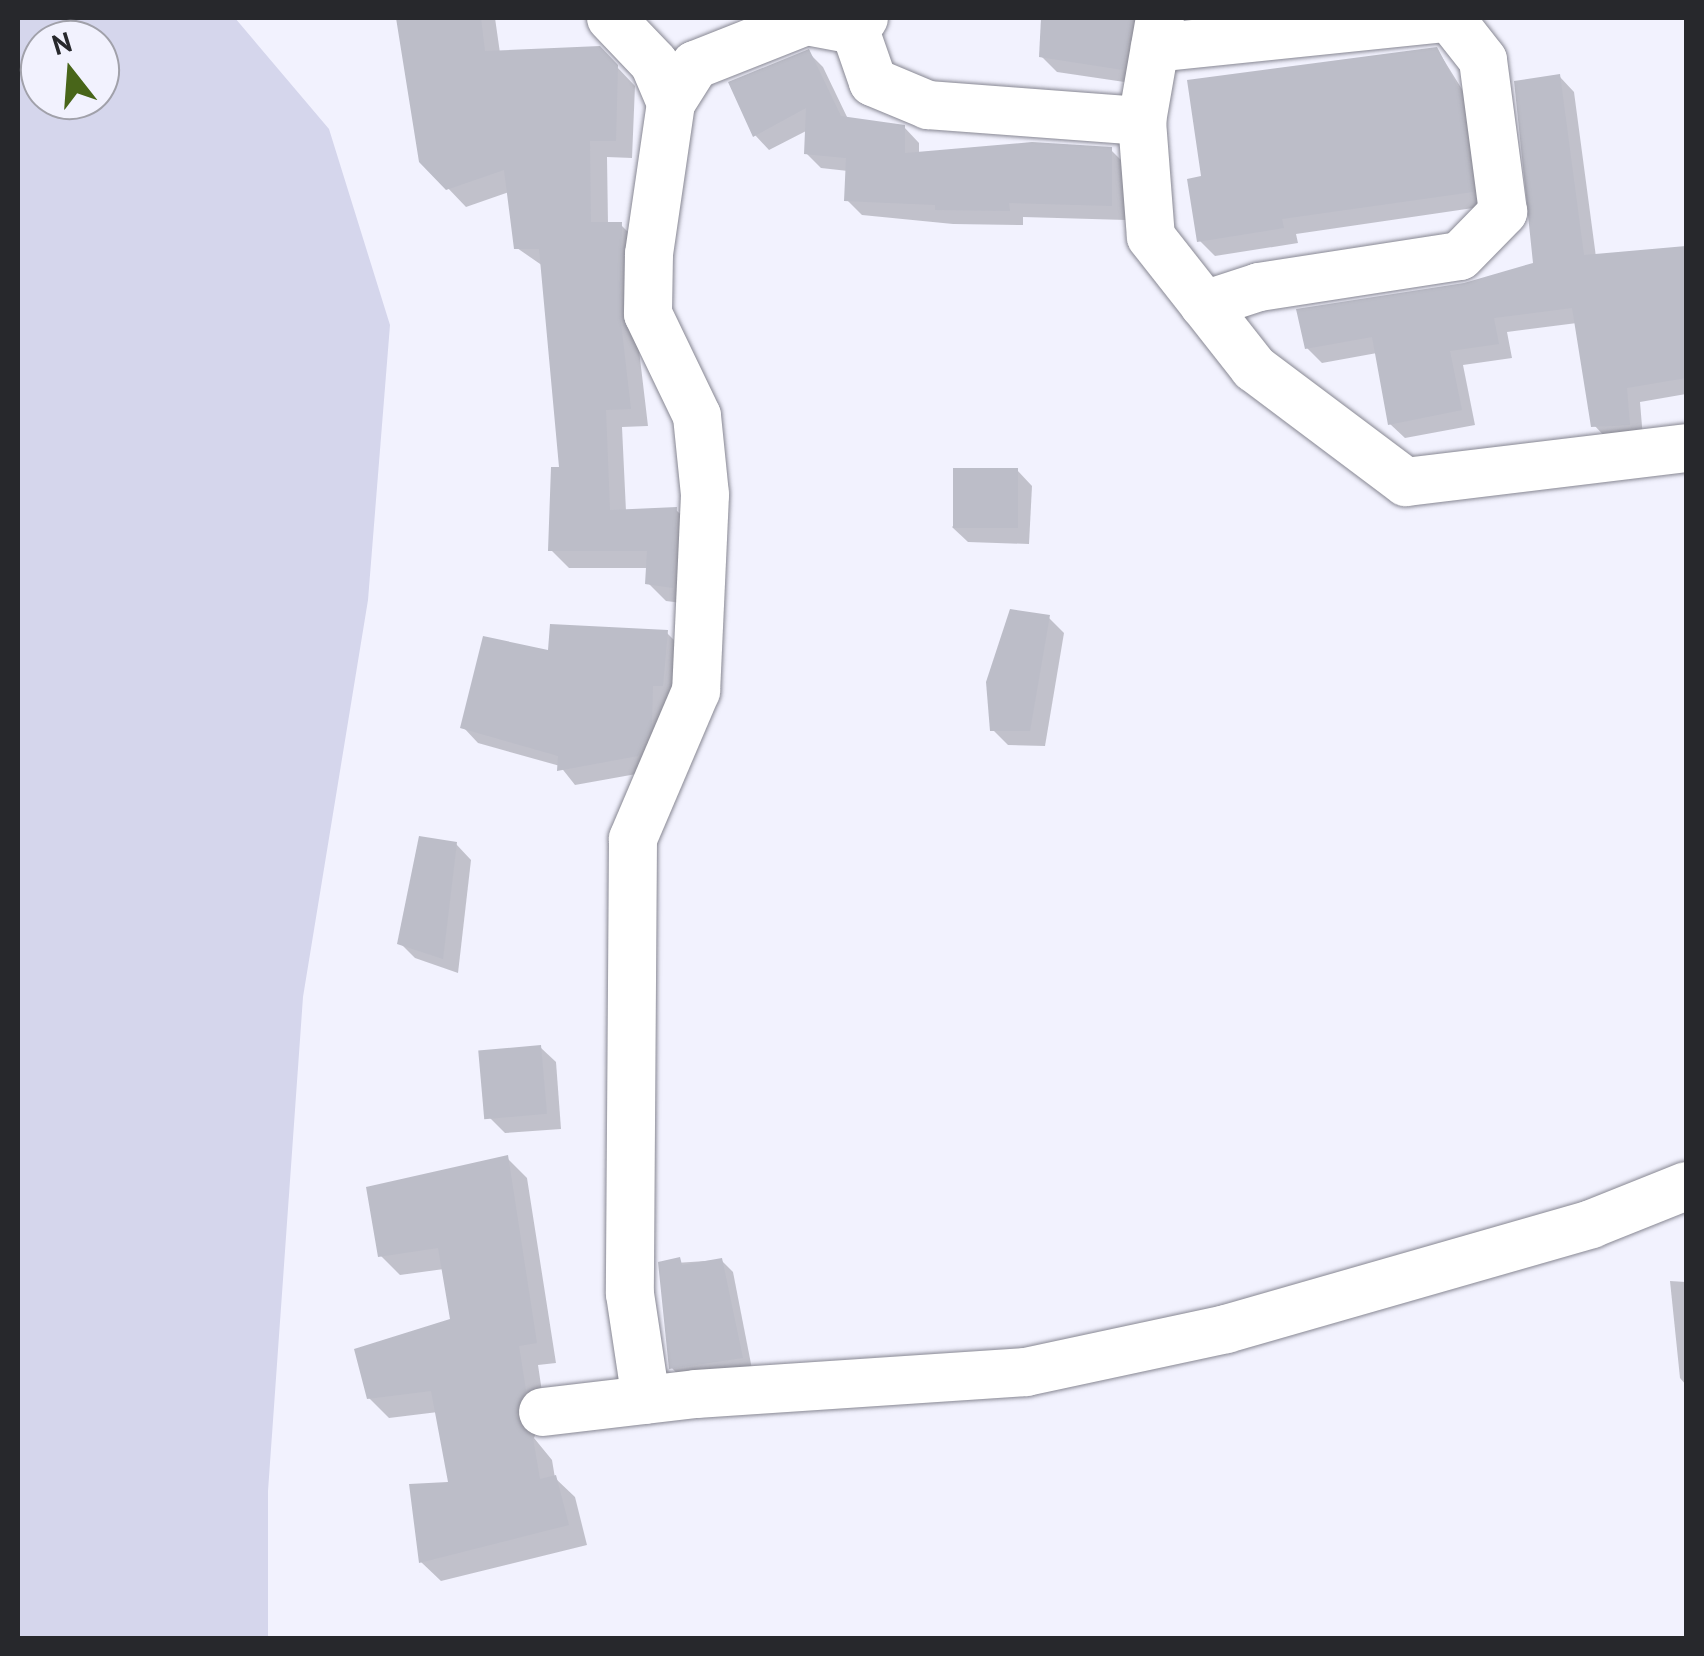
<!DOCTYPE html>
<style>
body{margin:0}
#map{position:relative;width:1704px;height:1656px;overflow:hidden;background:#f2f2fe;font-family:"PT Sans",sans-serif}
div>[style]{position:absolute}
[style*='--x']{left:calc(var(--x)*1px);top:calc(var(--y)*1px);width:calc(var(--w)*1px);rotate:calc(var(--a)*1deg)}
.green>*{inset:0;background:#d5d6ec}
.shadow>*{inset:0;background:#0003}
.building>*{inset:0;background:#bcbdc8;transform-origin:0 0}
.roads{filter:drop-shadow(0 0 2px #878792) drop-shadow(0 0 2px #878792)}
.minor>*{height:48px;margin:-24px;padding:0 24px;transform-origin:24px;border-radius:24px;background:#fff}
span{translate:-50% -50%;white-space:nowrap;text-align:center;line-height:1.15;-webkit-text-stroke:10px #f2f2fe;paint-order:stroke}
.frame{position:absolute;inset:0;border:20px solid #27282c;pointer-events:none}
.north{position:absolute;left:20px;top:20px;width:100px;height:100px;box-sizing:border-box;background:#f2f2fe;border:2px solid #a1a1aa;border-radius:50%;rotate:343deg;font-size:28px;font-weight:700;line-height:40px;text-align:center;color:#27282c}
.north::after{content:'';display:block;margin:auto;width:35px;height:45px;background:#486519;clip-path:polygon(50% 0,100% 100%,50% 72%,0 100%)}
</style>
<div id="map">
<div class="green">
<div style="clip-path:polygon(evenodd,18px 18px,235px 18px,329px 129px,390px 325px,368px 600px,303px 997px,268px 1491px,268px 1638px,18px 1638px,18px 18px,40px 40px,100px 40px,100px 100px,40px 100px,40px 40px)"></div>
</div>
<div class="shadow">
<div style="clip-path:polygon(399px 18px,495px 18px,500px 53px,599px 48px,635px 86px,632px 158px,607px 157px,608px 224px,621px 225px,638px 242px,637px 333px,648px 426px,622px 427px,626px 511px,676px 510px,694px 527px,690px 604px,666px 601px,648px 583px,649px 568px,569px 568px,551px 550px,562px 469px,543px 266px,517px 248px,509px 192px,466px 207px,422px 161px)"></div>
<div style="clip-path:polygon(1043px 18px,1137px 18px,1138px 84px,1057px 72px,1041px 56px)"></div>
<div style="clip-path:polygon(1437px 49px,1473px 107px,1487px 206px,1296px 234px,1298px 243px,1215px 256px,1200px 241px,1204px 178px)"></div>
<div style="clip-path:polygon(808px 52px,823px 67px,848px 119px,904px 127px,919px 143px,919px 155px,1110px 149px,1125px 164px,1126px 220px,1023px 217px,1023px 225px,953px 224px,862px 215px,847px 200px,848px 171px,821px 168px,806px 153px,808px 130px,769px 150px,755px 135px)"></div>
<div style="clip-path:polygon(1560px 77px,1574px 92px,1596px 257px,1686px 248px,1686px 394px,1640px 402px,1643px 438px,1608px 440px,1594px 425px,1577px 323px,1507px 332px,1512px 358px,1463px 365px,1475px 425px,1405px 438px,1390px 424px,1377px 353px,1322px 363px,1307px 348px,1535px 265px)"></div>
<div style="clip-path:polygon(1017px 470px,1032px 486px,1029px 544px,968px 542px,952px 527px)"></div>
<div style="clip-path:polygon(1049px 618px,1064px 633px,1045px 746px,1008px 745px,993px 730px)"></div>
<div style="clip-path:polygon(667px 633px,682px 648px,653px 771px,575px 785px,560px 766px,478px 743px,463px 727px,550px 653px)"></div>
<div style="clip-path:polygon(456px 844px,471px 860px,458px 973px,415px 958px,400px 943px)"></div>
<div style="clip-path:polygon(540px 1047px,556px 1062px,561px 1129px,505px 1133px,490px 1118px)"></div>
<div style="clip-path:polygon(507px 1158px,527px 1178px,556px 1363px,538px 1365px,545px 1412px,534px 1438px,552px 1460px,555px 1478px,575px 1497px,587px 1545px,441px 1581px,421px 1562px,451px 1484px,438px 1412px,389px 1418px,369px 1398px,453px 1321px,444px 1269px,400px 1275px,380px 1255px)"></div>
<div style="clip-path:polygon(721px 1260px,733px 1272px,752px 1369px,683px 1380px,672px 1368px,660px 1264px)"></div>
<div style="clip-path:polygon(1670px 1281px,1686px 1282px,1686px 1385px,1680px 1378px)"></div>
</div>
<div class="building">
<div style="clip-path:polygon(396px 18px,481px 18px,485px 51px,600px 46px,618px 65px,616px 141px,590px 141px,591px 222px,622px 222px,620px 314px,631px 409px,606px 410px,610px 510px,677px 507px,673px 588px,645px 584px,647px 551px,548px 551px,551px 467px,559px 467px,539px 249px,514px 249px,504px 170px,446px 190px,419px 162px)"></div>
<div style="clip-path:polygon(1041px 18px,1132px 18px,1123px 70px,1039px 57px)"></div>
<div style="clip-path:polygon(1437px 47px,1459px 89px,1473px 192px,1282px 219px,1284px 228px,1197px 242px,1187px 179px,1201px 176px,1187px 80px)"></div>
<div style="clip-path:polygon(809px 49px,841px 116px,905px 125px,905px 153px,1032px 142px,1112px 147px,1112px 206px,1009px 203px,1010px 211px,935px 210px,935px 205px,844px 201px,846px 158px,804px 154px,806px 108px,753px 137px,728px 82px)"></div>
<div style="clip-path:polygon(1560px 74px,1584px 255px,1686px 246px,1686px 378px,1627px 388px,1630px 425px,1591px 427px,1572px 308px,1494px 318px,1499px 344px,1450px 351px,1462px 410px,1388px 425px,1372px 337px,1305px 349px,1296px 309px,1464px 283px,1533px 263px,1514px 81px)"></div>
<div style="left:953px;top:468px;width:65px;height:60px"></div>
<div style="clip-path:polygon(1010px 609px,1050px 615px,1030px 731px,990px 731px,986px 682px)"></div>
<div style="clip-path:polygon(550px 624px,668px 630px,663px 686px,653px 686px,652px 724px,638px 756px,557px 771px,558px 756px,460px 728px,483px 636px,548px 650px)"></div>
<div style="clip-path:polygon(419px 836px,457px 842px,443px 959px,397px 944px)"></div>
<div style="left:541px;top:1045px;width:69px;height:63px;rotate:85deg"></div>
<div style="clip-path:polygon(508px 1155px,537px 1343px,519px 1346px,526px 1390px,516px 1416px,533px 1438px,540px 1479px,556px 1475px,569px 1525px,419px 1563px,409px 1484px,448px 1482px,431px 1391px,367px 1399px,354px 1349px,450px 1319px,438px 1248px,378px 1257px,366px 1187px)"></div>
<div style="clip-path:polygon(680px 1257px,682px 1265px,722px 1258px,743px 1358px,669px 1369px,658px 1262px)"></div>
</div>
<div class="roads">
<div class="minor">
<div style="--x:611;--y:18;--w:62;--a:46.3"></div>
<div style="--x:654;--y:63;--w:43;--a:67"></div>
<div style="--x:671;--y:103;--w:153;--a:98.3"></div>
<div style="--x:649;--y:254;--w:60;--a:91"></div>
<div style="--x:648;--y:314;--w:113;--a:64.3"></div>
<div style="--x:697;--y:416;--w:79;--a:84.2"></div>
<div style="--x:705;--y:495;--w:196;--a:92.6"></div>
<div style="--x:696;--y:691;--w:161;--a:113.1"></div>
<div style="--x:633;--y:839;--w:455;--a:90.4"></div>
<div style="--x:630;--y:1294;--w:107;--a:81.4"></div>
<div style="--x:864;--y:18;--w:15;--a:127"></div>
<div style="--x:855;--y:30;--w:55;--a:70.9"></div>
<div style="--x:873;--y:82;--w:60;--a:22.7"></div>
<div style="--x:928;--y:105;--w:215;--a:4.3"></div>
<div style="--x:1160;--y:18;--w:105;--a:99.9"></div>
<div style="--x:1142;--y:121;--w:116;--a:85.6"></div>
<div style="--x:1151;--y:237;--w:167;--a:51.8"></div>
<div style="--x:1254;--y:368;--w:190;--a:36.9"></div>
<div style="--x:1406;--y:482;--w:282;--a:-6.9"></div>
<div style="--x:1155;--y:48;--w:293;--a:-5.9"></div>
<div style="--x:671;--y:103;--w:45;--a:-57.7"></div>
<div style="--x:695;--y:65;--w:119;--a:-21.6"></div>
<div style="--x:806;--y:21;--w:50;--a:10.4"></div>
<div style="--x:1204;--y:305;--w:58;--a:-18.1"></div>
<div style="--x:1259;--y:287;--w:203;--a:-8.8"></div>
<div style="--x:1460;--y:256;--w:62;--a:-45.7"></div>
<div style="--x:1503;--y:212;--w:153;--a:-97.5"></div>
<div style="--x:1483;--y:60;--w:53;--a:-128.2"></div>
<div style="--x:543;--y:1412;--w:154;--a:-6.7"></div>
<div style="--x:696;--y:1394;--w:331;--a:-3.8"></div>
<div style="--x:1026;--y:1372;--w:205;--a:-12.1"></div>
<div style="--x:1226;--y:1329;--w:380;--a:-16"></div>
<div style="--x:1591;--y:1224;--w:102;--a:-21.8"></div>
</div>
</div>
<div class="frame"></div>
<div class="north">N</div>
</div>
